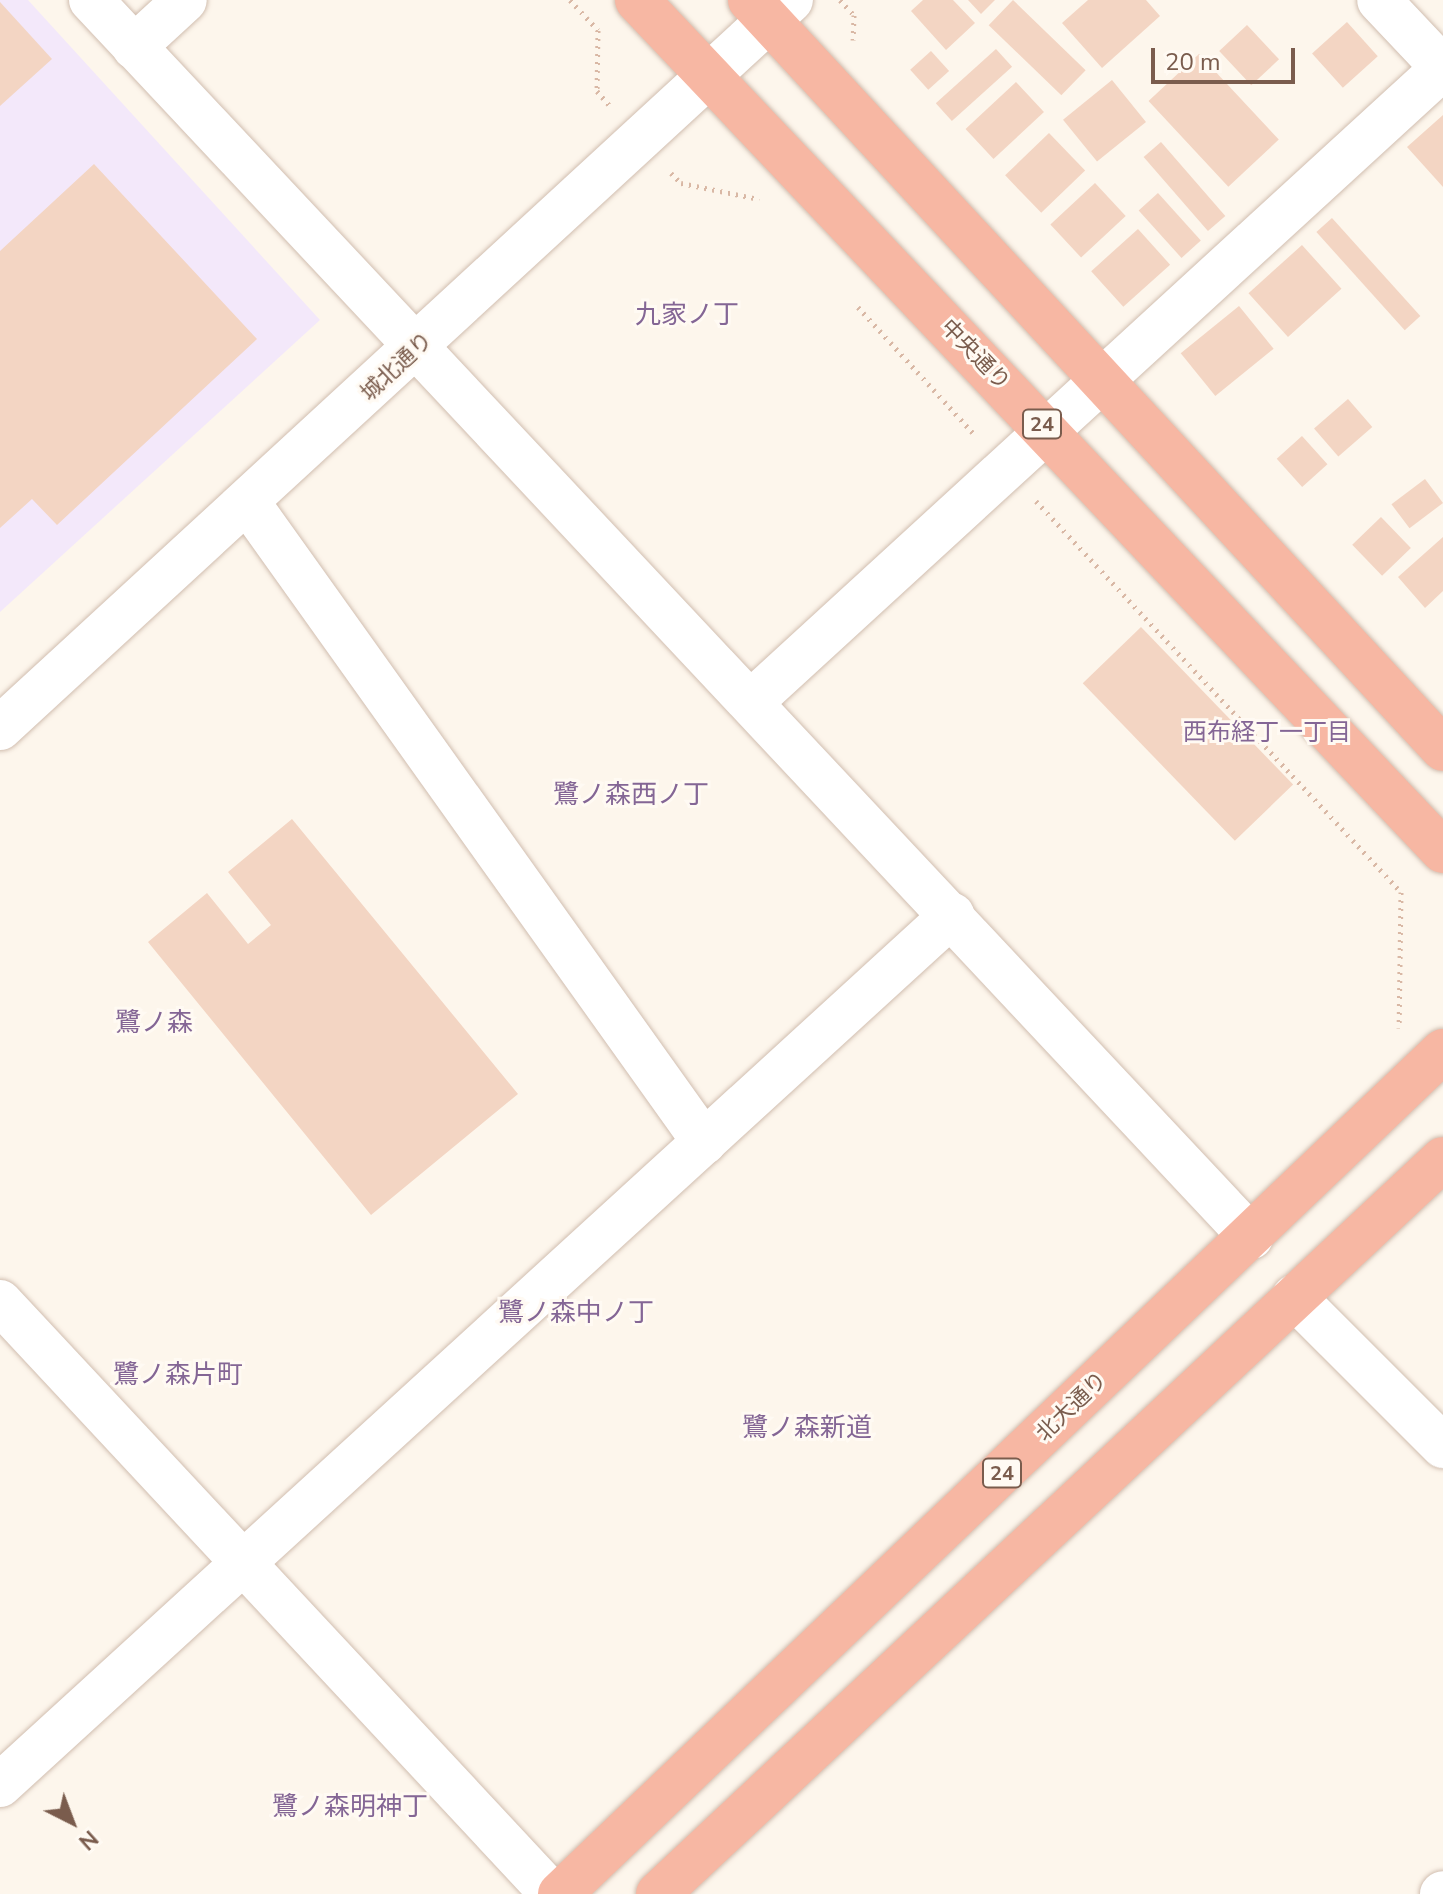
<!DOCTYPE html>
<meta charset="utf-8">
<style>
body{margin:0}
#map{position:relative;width:1443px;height:1894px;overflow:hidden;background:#fdf6ec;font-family:"Nunito Sans","Noto Sans JP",sans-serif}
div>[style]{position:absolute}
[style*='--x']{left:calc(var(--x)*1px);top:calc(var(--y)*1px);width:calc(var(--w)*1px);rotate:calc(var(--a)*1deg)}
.education>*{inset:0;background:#f3e8fa}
.building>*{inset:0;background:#f3d5c3;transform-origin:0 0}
.path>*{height:5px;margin-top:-2.5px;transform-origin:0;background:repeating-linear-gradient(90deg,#d9b8a5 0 2px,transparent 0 8px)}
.roads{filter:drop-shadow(0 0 2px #d1beb0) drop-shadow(0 0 2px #d1beb0)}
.street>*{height:44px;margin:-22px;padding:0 22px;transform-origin:22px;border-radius:22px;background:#fff}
.secondary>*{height:44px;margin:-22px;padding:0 22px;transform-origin:22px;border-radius:22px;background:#fff}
.highway>*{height:44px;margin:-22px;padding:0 22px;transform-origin:22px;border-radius:22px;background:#f7b7a3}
span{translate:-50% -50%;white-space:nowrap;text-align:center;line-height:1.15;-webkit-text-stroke:6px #fffaf3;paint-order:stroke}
.shield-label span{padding:2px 6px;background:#fffaf3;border:2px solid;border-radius:6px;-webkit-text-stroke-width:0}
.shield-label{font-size:20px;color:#7a5c4d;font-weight:700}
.street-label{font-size:22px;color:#7a5c4d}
.neighbourhood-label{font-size:24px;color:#846695}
.quarter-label{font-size:26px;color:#846695}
.north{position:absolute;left:32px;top:1782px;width:80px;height:80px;-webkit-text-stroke:6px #fffaf3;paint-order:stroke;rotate:138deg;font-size:22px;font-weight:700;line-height:32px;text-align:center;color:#7a5c4d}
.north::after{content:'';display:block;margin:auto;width:28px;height:36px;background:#7a5c4d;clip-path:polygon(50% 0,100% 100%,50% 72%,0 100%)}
.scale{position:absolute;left:1151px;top:48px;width:144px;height:36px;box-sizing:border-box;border:4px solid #7a5c4d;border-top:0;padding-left:10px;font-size:24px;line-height:28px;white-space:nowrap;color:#7a5c4d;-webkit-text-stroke:6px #fffaf3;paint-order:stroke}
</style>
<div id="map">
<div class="education">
<div style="clip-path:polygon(0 0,28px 0,320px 320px,0 612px)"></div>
</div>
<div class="building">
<div style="clip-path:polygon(923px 0,953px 0,975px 23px,946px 50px,911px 11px)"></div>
<div style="clip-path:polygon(968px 0,995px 0,981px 14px)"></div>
<div style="left:1013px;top:0;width:101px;height:35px;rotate:44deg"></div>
<div style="clip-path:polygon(1088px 0,1146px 0,1160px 16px,1102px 68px,1062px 23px)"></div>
<div style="clip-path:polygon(0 2px,52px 59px,0 106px)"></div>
<div style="left:1347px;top:22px;width:46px;height:47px;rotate:48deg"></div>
<div style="left:1247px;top:25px;width:47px;height:38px;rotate:47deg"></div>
<div style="left:996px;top:49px;width:24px;height:81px;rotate:48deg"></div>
<div style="left:931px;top:51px;width:27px;height:28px;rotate:48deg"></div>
<div style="left:1199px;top:54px;width:117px;height:69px;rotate:47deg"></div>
<div style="left:1112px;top:80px;width:54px;height:63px;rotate:51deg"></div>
<div style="left:1016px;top:82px;width:41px;height:69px;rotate:47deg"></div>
<div style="clip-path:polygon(1443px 115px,1443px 187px,1407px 147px)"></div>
<div style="left:1049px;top:133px;width:52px;height:61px;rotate:46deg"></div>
<div style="left:1161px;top:142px;width:98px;height:23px;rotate:49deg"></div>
<div style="clip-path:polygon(94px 164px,257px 339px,57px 525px,32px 499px,0 528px,0 251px)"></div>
<div style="left:1095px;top:183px;width:45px;height:61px;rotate:47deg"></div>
<div style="left:1158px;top:193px;width:64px;height:26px;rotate:48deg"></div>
<div style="left:1332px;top:218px;width:132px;height:21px;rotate:48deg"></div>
<div style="left:1138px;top:229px;width:48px;height:63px;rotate:48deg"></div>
<div style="left:1302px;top:245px;width:59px;height:72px;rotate:48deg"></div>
<div style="left:1239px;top:306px;width:55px;height:75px;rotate:51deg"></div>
<div style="left:1348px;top:399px;width:37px;height:45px;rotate:49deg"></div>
<div style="left:1302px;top:436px;width:38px;height:34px;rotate:48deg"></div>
<div style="left:1425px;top:479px;width:30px;height:42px;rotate:53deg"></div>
<div style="left:1381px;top:517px;width:43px;height:40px;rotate:46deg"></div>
<div style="clip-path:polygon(1443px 537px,1443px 591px,1425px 608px,1398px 577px)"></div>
<div style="left:1141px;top:627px;width:219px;height:81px;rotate:46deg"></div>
<div style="clip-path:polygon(292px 819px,518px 1094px,371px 1215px,148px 942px,207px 893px,248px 944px,271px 925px,228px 872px)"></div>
</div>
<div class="path">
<div style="--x:570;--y:0;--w:41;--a:47"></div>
<div style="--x:598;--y:30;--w:61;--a:90.9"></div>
<div style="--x:597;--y:91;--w:20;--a:49"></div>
<div style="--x:840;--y:0;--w:21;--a:47"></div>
<div style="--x:854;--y:15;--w:25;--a:92"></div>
<div style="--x:671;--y:173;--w:14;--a:45"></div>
<div style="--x:681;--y:183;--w:80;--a:11.6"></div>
<div style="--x:858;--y:307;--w:173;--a:47.6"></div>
<div style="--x:1036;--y:501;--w:535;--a:46.97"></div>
<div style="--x:1401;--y:892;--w:136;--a:90.8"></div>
</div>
<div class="roads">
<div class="street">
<div style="--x:91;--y:0;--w:1696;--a:46.84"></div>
<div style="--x:134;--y:47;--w:69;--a:-42.7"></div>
<div style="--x:249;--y:504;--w:784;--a:54.5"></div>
<div style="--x:751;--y:702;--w:939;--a:-42.5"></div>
<div style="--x:1443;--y:68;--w:93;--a:-133.3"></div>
<div style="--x:1294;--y:1297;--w:211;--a:45"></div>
<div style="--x:0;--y:1302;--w:809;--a:47"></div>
<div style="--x:0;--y:1785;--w:1290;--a:-42.42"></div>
<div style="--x:1442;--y:1894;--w:1;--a:-45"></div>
</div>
<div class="secondary">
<div style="--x:0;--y:728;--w:1075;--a:-42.63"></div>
</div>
<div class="highway">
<div style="--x:637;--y:0;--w:1172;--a:46.56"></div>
<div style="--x:750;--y:0;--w:1020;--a:47.22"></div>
<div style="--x:560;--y:1894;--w:1221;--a:-43.67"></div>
<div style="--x:658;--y:1894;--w:1075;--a:-43.12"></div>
</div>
</div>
<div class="shield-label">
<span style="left:1042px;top:424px">24</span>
<span style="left:1002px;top:1473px">24</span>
</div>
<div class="street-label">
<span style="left:975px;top:355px;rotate:46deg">中央通り</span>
<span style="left:397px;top:367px;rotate:-43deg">城北通り</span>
<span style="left:1072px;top:1407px;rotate:-44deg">北大通り</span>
</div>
<div class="neighbourhood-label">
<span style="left:1267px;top:733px">西布経丁一丁目</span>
</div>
<div class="quarter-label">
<span style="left:687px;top:315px">九家ノ丁</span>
<span style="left:631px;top:795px">鷺ノ森西ノ丁</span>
<span style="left:154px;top:1023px">鷺ノ森</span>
<span style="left:576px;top:1313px">鷺ノ森中ノ丁</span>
<span style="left:178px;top:1375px">鷺ノ森片町</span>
<span style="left:807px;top:1428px">鷺ノ森新道</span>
<span style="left:350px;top:1807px">鷺ノ森明神丁</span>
</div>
<div class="north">N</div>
<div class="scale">20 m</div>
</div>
